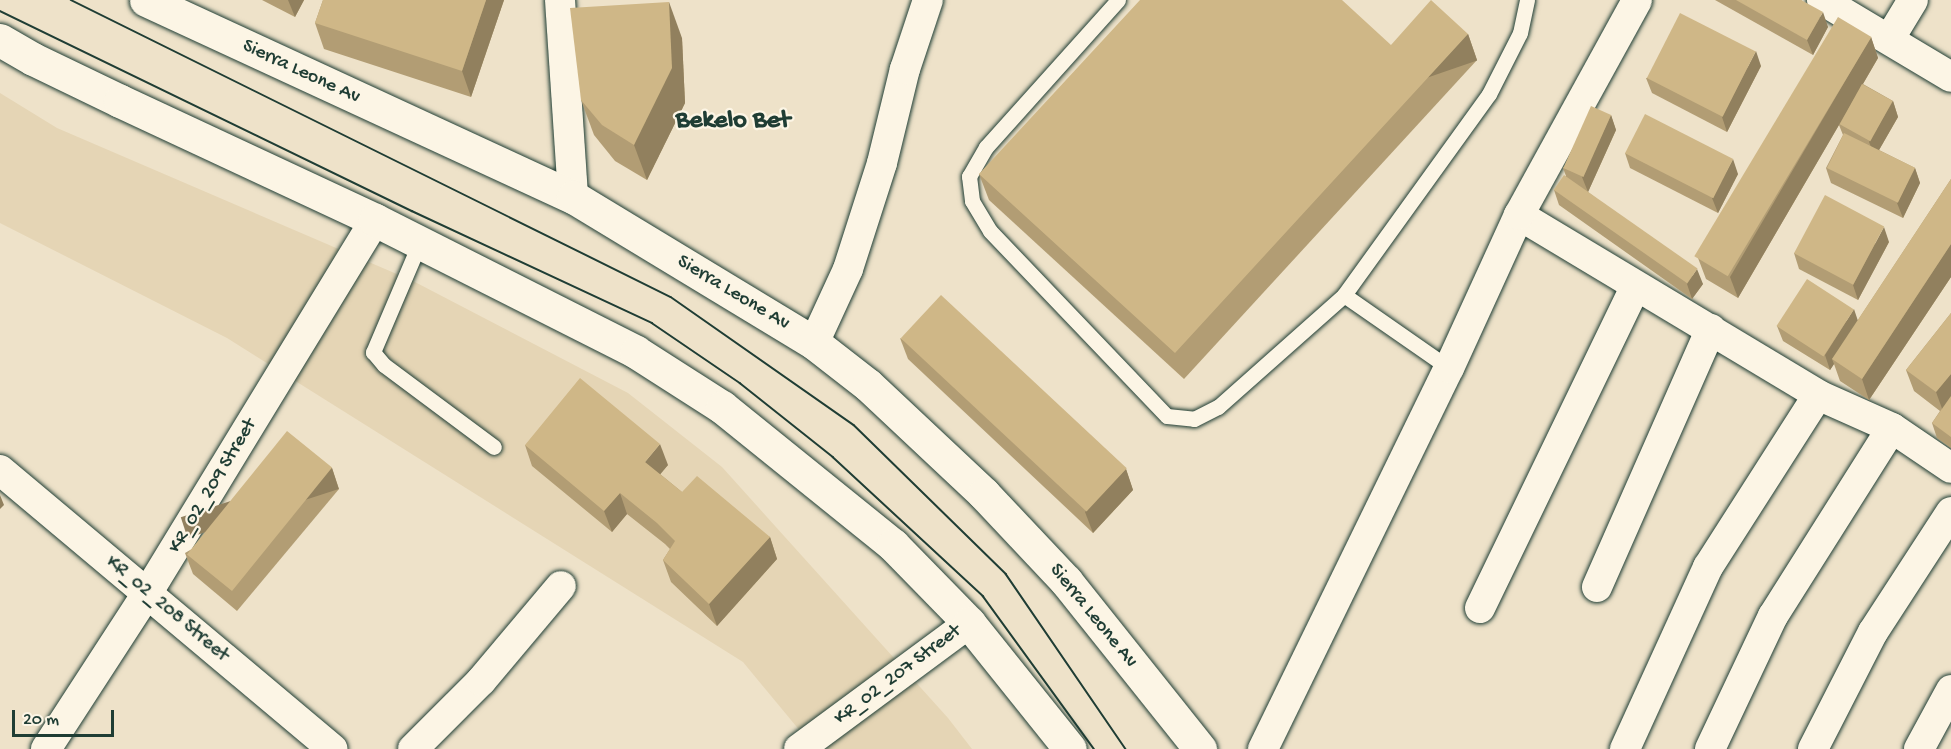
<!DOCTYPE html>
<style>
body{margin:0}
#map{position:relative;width:1951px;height:749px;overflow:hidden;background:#eee2c9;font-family:"Gochi Hand",sans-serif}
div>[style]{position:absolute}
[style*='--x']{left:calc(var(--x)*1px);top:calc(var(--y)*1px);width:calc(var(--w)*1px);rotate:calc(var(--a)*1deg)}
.built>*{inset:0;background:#e5d5b5}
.roads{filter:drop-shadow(0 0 2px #1f3d34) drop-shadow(0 0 2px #1f3d34)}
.lane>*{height:15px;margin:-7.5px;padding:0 7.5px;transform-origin:7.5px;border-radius:7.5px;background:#fcf5e5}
.street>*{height:30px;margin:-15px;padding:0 15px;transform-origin:15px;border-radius:15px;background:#fcf5e5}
.primary>*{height:33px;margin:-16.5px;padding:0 16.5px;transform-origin:16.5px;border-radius:16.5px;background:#fcf5e5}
.tram>*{height:1.5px;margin:-0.75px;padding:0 0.75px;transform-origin:0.75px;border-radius:0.75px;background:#1f3d34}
.wall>*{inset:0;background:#b29d74}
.shaded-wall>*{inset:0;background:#91805e;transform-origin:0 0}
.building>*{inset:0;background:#cfb787;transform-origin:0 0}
span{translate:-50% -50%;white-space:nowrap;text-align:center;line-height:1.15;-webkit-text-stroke:4.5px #fcf5e5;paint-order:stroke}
.street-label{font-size:20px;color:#1f3d34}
.district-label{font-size:26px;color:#1f3d34;font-weight:700}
.scale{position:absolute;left:12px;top:710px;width:102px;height:27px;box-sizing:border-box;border:3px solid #1f3d34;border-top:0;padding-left:8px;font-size:18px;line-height:21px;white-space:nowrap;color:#1f3d34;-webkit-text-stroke:4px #fcf5e5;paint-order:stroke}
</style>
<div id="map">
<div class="built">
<div style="clip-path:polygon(0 93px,57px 128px,413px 281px,628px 393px,722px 467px,948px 718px,972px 749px,815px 749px,743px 662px,227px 338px,0 223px)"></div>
</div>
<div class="roads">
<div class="lane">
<div style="--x:1118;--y:0;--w:198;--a:131.9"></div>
<div style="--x:986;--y:147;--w:34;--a:120"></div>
<div style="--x:969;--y:176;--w:25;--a:83"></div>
<div style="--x:972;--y:201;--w:35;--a:59"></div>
<div style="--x:990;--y:231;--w:256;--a:46.3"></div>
<div style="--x:1167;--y:416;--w:27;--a:6"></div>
<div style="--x:1194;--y:419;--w:27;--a:-27"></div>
<div style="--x:1218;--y:407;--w:169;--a:-41.6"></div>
<div style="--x:1344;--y:295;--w:248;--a:-54.2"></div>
<div style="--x:1489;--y:94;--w:68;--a:-63.1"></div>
<div style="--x:1520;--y:33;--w:34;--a:-78"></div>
<div style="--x:420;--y:242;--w:120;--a:113.1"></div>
<div style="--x:373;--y:352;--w:17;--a:50"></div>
<div style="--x:384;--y:365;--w:137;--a:36.7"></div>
<div style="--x:1344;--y:295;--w:128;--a:34.8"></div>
</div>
<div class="street">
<div style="--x:560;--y:0;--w:197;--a:86.2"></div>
<div style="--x:1822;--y:0;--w:150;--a:30.8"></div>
<div style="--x:1890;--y:38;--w:44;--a:-58.8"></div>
<div style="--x:1519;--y:215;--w:349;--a:31"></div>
<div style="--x:1818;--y:395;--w:81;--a:24"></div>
<div style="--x:1892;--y:428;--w:71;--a:34.1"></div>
<div style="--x:814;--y:343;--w:81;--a:-65.3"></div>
<div style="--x:848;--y:269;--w:111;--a:-72.2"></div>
<div style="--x:882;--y:163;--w:97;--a:-76.3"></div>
<div style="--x:905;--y:69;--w:73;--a:-71.6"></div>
<div style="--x:0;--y:470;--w:434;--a:40"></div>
<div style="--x:1597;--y:587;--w:282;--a:-66.2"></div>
<div style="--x:1480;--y:608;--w:356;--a:-64.2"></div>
<div style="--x:46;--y:749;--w:187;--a:-57"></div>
<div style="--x:148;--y:592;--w:436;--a:-58.6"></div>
<div style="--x:413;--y:749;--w:96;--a:-45"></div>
<div style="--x:481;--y:681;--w:124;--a:-49.9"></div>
<div style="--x:799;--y:749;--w:212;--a:-36.5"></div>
<div style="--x:1263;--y:749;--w:424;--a:-64"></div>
<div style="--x:1449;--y:368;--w:168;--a:-65.4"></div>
<div style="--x:1519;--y:215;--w:245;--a:-61.2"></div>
<div style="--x:1625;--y:749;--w:200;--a:-65.5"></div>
<div style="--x:1708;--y:567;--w:204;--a:-57.4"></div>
<div style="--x:1710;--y:749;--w:147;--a:-64.7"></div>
<div style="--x:1773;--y:616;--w:222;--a:-57.7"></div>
<div style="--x:1813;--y:749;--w:131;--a:-62.9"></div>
<div style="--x:1873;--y:632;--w:143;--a:-57"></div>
<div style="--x:1919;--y:749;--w:67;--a:-61.5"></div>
</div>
<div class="primary">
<div style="--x:146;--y:0;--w:470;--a:24.8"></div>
<div style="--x:573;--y:197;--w:282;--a:31.2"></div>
<div style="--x:814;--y:343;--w:68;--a:37.9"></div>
<div style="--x:868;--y:385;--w:159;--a:43.2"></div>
<div style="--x:984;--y:494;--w:120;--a:46.7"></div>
<div style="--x:1066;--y:581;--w:215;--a:51.4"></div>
<div style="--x:0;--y:40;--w:38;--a:30"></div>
<div style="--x:33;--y:59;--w:97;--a:25.8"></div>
<div style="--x:120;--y:101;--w:281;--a:25"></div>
<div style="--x:375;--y:220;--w:292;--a:26.8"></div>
<div style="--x:636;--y:352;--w:102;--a:32.6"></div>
<div style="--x:722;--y:407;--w:220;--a:38.9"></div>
<div style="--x:893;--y:545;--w:109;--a:45.7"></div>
<div style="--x:969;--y:623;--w:161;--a:51.3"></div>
</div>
</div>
<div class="tram">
<div style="--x:71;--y:0;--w:669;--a:26.34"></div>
<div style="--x:671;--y:297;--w:223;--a:35"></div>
<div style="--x:854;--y:425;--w:213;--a:44.4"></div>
<div style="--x:1006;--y:574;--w:212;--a:55.6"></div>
<div style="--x:0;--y:11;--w:458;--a:25.9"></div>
<div style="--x:412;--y:211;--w:265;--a:25"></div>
<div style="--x:652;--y:323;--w:107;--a:34.3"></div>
<div style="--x:740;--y:383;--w:119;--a:38.5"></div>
<div style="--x:833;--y:457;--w:205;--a:42.8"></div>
<div style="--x:983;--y:596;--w:189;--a:54"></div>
</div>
<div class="wall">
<div style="clip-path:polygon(262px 0,304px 0,295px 17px)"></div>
<div style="clip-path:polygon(323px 0,504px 0,471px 97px,324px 49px,315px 23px)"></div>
<div style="clip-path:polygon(1715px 0,1801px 0,1828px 27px,1813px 55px)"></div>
<div style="clip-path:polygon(1468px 34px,1477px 60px,1184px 379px,989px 200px,979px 174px,1391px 45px)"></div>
<div style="clip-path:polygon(1871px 37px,1878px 58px,1863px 84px,1893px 101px,1898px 117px,1879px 150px,1915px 168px,1920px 183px,1903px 218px,1831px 183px,1826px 168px,1843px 135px,1839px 125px,1738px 298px,1706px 279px,1698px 258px)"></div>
<div style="clip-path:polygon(682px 38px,685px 103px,647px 180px,615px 161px,594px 135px,581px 100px)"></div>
<div style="clip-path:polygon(1761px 66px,1727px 132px,1652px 93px,1646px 78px)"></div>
<div style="clip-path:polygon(1611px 115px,1616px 130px,1588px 192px,1703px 284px,1692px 299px,1559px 205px,1554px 190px,1566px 176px,1563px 168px)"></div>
<div style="clip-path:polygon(1625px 153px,1738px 174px,1718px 213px,1630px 168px)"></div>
<div style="clip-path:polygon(1951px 179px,1951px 277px,1869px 400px,1840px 381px,1834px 364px,1830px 370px,1783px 341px,1777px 326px,1858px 320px)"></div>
<div style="clip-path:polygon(1889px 242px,1858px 300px,1799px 269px,1794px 253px)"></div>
<div style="clip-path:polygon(1951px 313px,1951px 448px,1937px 438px,1932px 423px,1940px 411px,1914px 391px,1906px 370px)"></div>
<div style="clip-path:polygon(900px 338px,1126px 469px,1133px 490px,1093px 533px,908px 359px)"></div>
<div style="clip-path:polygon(525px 445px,668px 465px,660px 474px,682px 492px,770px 537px,777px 559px,717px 626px,671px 582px,663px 560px,670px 549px,665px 544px,627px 514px,612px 532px,532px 466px)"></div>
<div style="clip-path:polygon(332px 468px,339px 489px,237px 611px,193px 574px,185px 553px)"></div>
</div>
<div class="shaded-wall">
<div style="clip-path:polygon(288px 0,304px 0,295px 17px)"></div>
<div style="clip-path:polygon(486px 0,504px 0,471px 97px,462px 71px)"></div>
<div style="clip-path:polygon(669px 2px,682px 38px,685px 103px,647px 180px,634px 145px)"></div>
<div style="clip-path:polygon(1823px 12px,1828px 27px,1813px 55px,1807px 40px)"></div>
<div style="left:1468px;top:34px;width:28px;height:433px;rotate:71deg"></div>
<div style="clip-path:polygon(1871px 37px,1878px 58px,1738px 298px,1730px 277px)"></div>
<div style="clip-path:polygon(1756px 51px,1761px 66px,1727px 132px,1722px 117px)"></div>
<div style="clip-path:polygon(1893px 101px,1898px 117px,1875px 157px,1869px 142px)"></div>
<div style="clip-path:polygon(1611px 115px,1616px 130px,1588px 192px,1582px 177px)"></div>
<div style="clip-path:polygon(1733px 159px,1738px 174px,1718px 213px,1712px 198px)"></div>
<div style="clip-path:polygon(1915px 168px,1920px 183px,1903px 218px,1897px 203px)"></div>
<div style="clip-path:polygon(1884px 227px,1889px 242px,1858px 300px,1853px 285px)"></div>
<div style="clip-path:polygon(1951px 244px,1951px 277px,1869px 400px,1862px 379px)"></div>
<div style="clip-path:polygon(1697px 269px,1703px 284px,1692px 299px,1687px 284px)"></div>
<div style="clip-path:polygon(1854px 309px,1859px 324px,1832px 359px,1834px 364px,1830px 370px,1825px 355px)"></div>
<div style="clip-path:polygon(1951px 374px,1951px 405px,1944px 414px,1936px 392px)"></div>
<div style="clip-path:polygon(660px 444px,668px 465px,653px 483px,645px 462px)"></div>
<div style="left:332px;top:468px;width:22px;height:159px;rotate:72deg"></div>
<div style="clip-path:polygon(1126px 469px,1133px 490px,1093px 533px,1085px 512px)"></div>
<div style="clip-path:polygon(620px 493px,627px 514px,612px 532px,604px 511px)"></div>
<div style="clip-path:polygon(0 495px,4px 505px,0 509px)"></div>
<div style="clip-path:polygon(770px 537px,777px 559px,717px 626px,709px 604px)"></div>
</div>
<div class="building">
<div style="clip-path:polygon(323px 0,486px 0,462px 71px,315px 23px)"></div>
<div style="clip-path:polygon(1140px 0,1342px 0,1391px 45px,1431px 0,1468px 34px,1175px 353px,979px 174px)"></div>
<div style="clip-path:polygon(1736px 0,1801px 0,1823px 12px,1807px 40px)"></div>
<div style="clip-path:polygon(669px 2px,672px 68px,634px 145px,602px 125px,581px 100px,570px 8px)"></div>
<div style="left:1680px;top:13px;width:85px;height:73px;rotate:27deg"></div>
<div style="left:1838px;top:17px;width:39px;height:279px;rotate:31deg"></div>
<div style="left:1862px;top:84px;width:35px;height:46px;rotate:29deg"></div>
<div style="left:1591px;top:106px;width:22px;height:68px;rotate:24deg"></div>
<div style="left:1645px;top:114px;width:99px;height:44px;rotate:27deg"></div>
<div style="left:1844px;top:133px;width:79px;height:39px;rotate:26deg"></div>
<div style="left:1564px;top:175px;width:163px;height:18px;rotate:35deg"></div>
<div style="clip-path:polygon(1951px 179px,1951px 244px,1862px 379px,1832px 359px)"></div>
<div style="left:1825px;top:195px;width:67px;height:66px;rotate:28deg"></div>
<div style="left:1807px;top:279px;width:56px;height:56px;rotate:33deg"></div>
<div style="left:941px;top:295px;width:254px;height:59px;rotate:43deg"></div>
<div style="clip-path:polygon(1951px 313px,1951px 374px,1936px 392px,1906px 370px)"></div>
<div style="clip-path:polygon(580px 378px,660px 444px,645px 462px,682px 492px,697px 476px,770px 537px,709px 604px,663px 560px,675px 541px,657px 523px,620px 493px,604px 511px,525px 445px)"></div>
<div style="clip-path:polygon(1951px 396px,1951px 437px,1932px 423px)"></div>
<div style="left:287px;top:431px;width:58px;height:159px;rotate:39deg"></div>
</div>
<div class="street-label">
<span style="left:301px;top:72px;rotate:25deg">Sierra Leone Av</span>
<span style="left:733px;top:293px;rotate:31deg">Sierra Leone Av</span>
<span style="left:213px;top:486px;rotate:-59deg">KR_02_209 Street</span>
<span style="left:167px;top:609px;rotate:40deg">KR_02_208 Street</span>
<span style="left:1093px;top:616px;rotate:51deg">Sierra Leone Av</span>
<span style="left:898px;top:675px;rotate:-37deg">KR_02_207 Street</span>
</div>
<div class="district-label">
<span style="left:733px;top:122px">Bekelo Bet</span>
</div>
<div class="scale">20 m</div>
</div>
